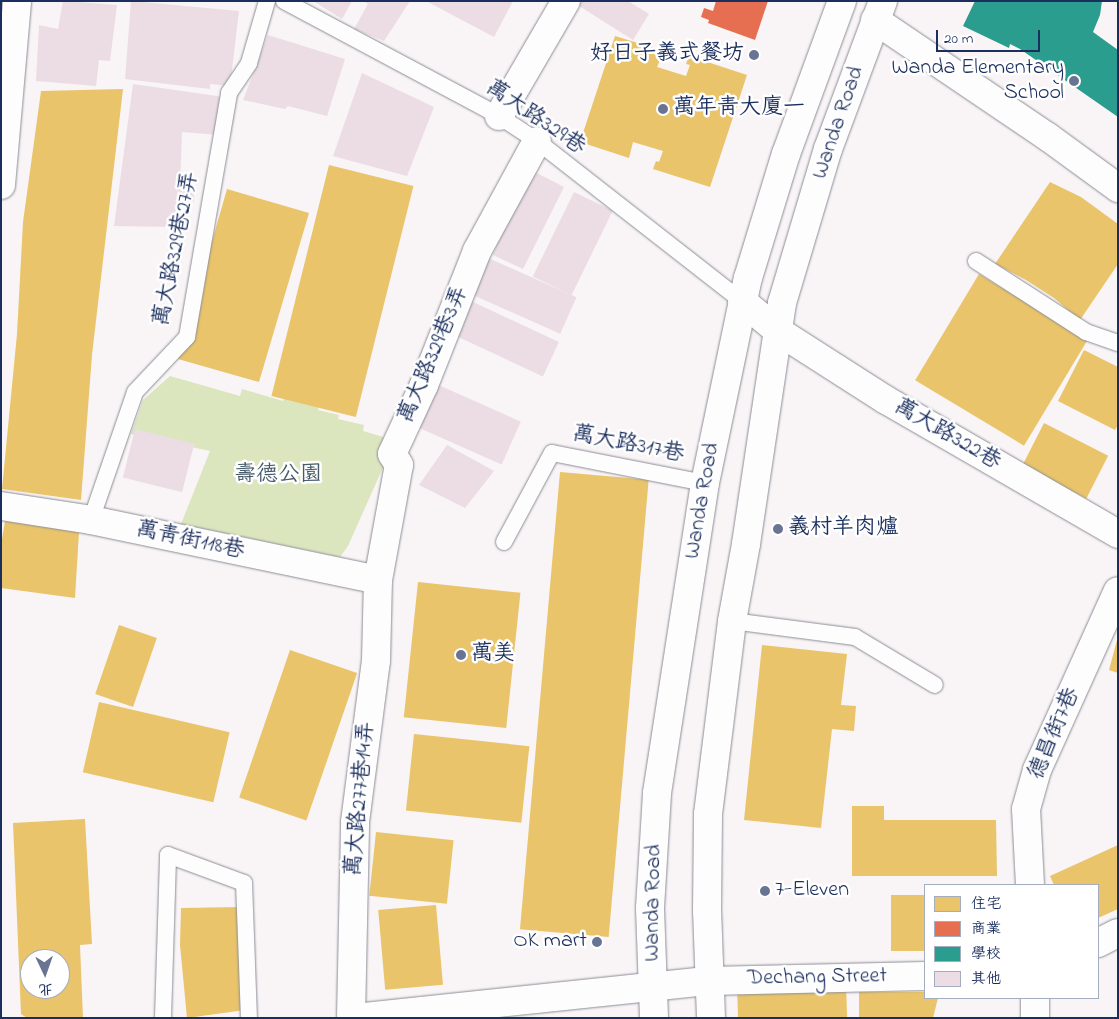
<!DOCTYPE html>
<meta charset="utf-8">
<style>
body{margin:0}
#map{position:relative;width:1119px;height:1019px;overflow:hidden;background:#f9f4f6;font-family:"Indie Flower","LXGW WenKai TC",sans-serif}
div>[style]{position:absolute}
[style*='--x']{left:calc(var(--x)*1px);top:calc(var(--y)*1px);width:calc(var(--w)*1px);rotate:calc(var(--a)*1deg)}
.green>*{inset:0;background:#dce6be}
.homes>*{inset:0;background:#e9c46a;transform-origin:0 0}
.shops>*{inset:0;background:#e76f51}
.schools>*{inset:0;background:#2a9d8f}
.building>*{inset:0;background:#ebdde3;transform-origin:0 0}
.roads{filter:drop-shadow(0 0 1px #8b8d96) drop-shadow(0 0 1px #8b8d96)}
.lane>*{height:16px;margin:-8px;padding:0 8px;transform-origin:8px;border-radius:8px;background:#fefdfe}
.street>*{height:28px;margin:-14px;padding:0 14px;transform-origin:14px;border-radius:14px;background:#fefdfe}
.secondary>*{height:28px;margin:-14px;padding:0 14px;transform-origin:14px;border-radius:14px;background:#fefdfe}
.dots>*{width:14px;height:14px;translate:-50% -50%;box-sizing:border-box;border:2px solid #fff;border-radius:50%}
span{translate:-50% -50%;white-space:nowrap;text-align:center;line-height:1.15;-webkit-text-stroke:5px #fff;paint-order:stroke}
.poi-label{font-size:22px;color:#1b2f5e}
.right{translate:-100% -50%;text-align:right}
.left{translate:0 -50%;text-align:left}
.street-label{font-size:22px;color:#1b2f5e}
.park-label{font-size:22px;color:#465a6a}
.frame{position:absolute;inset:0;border:2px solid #1b2f5e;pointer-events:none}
.legend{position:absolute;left:924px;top:884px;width:175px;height:115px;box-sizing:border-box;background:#fff;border:1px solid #a4acbf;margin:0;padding:6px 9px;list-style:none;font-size:15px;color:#1b2f5e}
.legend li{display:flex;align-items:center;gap:10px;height:25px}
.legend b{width:25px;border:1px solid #a4acbf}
.north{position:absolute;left:20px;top:949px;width:50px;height:50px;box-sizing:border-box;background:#fff;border:1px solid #a4acbf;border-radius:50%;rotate:177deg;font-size:14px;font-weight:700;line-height:20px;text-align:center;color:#1b2f5e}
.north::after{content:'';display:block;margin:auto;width:18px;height:22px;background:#697493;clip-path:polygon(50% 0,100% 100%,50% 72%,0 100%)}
.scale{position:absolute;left:936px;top:30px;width:104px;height:22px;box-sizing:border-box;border:2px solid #1b2f5e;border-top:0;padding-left:6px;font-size:15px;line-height:18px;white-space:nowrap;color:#1b2f5e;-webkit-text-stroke:4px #fff;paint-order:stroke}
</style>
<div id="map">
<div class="green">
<div style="clip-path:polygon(170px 376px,240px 396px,242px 389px,283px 401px,286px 391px,319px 407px,318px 410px,339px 415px,338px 419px,364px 425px,363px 431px,390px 439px,385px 463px,348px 546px,340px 557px,181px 524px,210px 451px,131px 434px,143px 400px)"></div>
</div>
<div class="homes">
<div style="clip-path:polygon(615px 36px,664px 51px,657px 67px,686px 76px,690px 65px,686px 64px,689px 56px,747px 75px,710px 187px,653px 169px,656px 161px,659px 162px,663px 151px,633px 142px,629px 158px,580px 142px)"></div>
<div style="clip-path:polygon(123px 89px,92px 355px,81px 500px,2px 489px,17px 334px,23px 222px,41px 91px)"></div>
<div style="left:329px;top:165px;width:87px;height:238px;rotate:14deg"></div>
<div style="clip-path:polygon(1050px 182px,1081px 197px,1118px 224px,1118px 264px,1080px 320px,1054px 298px,1026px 280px,995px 264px)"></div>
<div style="clip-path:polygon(227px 189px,309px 213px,259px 382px,178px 359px,194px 336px,211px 245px)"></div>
<div style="left:979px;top:274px;width:127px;height:124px;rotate:31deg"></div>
<div style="clip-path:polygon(1084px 350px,1118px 367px,1118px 425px,1115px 430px,1058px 401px)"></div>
<div style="left:1044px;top:423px;width:72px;height:48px;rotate:27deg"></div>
<div style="left:560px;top:472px;width:89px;height:459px;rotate:5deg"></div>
<div style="clip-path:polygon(5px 521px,79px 532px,75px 598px,1px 588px,1px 545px)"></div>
<div style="left:418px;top:582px;width:103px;height:136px;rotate:6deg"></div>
<div style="left:119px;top:625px;width:40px;height:73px;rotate:19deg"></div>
<div style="clip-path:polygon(1117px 640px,1118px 640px,1118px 673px,1109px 670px)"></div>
<div style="clip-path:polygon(762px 645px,847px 654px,841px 705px,856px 706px,854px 731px,832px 729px,821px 828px,744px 820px)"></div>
<div style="left:290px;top:650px;width:71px;height:156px;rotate:19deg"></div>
<div style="left:99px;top:702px;width:134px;height:72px;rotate:13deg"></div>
<div style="left:414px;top:734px;width:116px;height:77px;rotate:6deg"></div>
<div style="clip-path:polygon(852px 806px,884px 806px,884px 820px,996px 820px,997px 876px,852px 876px)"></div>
<div style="clip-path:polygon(evenodd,85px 819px,92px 944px,80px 945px,83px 1018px,27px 1018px,21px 1014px,13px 823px,85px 819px,30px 959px,60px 959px,60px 989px,30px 989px,30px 959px)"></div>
<div style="left:376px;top:832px;width:78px;height:64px;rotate:6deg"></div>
<div style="clip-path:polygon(1118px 845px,1118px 909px,1098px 918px,1098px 885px,1054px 885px,1050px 876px)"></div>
<div style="left:891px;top:895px;width:34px;height:56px"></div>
<div style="left:436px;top:905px;width:80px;height:58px;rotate:85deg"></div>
<div style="clip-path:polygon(241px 907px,245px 1010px,187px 1018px,180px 945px,181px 908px)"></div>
<div style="left:846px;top:985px;width:33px;height:109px;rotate:88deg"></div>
<div style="clip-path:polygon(859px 992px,925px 992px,925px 998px,938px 998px,933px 1018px,859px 1018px)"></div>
</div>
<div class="shops">
<div style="clip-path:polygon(716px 1px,768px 1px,755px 40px,708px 23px,709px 20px,701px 17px,704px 8px,713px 11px)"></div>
</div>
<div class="schools">
<div style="clip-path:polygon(975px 1px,1102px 1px,1100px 15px,1093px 32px,1118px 50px,1118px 117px,1020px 49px,1010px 44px,1009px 48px,963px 26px)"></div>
</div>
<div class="building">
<div style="clip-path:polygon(63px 1px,117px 5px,110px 61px,99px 60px,96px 86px,36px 81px,39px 25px,58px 29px)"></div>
<div style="clip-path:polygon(131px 1px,239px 11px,230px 86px,210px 84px,210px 89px,125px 79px)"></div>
<div style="clip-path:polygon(313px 1px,352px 1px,342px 19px)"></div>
<div style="clip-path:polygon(363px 1px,410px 1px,384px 41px,354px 29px,368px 4px)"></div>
<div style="clip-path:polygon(426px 1px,513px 1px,494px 37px)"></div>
<div style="clip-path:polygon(578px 1px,628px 1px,649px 14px,633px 40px,576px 4px)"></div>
<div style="clip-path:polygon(268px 35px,345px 59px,327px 116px,288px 106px,285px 109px,243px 100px)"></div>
<div style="clip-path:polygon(362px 73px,434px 107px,407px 176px,333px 156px)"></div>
<div style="clip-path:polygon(133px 84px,224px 97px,219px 135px,182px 132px,180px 186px,194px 186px,194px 202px,177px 201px,175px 227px,114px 226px)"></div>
<div style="clip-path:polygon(527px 168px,564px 187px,523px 269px,493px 255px)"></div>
<div style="left:574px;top:192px;width:43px;height:94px;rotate:26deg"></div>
<div style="left:486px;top:257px;width:99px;height:40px;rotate:24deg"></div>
<div style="left:471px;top:301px;width:97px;height:38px;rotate:25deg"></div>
<div style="left:434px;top:383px;width:95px;height:47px;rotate:24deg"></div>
<div style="left:135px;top:429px;width:61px;height:50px;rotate:14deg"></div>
<div style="clip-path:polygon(447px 445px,494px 471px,465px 508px,419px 485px)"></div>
</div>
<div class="roads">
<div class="lane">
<div style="--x:284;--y:1;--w:244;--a:28.1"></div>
<div style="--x:499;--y:116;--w:45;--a:33.3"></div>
<div style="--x:537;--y:141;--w:260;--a:38"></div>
<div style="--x:976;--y:261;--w:131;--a:32.8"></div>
<div style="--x:1086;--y:332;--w:34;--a:19"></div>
<div style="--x:91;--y:520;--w:135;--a:-71"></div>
<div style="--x:135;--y:392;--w:76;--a:-46.6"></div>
<div style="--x:187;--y:337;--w:248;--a:-80.2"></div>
<div style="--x:229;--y:93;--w:36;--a:-56"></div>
<div style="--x:249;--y:63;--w:65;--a:-73.8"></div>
<div style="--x:504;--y:542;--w:101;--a:-61.7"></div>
<div style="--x:552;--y:453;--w:156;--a:11.1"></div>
<div style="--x:732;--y:621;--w:124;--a:7.4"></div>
<div style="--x:855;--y:637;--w:93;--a:31"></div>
<div style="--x:163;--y:1018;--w:163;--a:-88.2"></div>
<div style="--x:168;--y:855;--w:81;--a:20.2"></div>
<div style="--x:244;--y:883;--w:135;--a:87.9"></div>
</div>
<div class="street">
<div style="--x:875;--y:20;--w:209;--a:34.1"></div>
<div style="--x:1048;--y:137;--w:87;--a:36.1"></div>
<div style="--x:499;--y:116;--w:133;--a:-59.8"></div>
<div style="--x:1;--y:185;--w:185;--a:-85"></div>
<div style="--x:742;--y:301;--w:47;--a:39.8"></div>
<div style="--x:778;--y:331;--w:128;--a:32.6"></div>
<div style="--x:886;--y:400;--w:268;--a:30"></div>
<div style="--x:1;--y:506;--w:91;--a:8.8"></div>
<div style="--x:91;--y:520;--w:293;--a:11.8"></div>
<div style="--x:1030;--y:885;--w:76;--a:-93"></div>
<div style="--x:1026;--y:809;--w:41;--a:-74.2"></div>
<div style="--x:1037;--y:770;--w:196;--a:-65.7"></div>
<div style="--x:1098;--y:943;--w:22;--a:-27"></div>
<div style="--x:1035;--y:998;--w:20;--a:90"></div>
<div style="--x:351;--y:1018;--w:196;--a:-88.8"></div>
<div style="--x:355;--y:822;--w:162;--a:-82.6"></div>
<div style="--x:376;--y:661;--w:81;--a:-88.6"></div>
<div style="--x:378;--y:580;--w:117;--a:-79.7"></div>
<div style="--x:399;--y:465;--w:13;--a:-122"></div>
<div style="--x:392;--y:454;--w:76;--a:-65.1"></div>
<div style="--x:424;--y:385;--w:144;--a:-68.4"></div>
<div style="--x:477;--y:251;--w:125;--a:-61.4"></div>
<div style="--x:355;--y:1018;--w:356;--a:-6"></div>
<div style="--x:709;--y:981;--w:216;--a:-1.3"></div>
</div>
<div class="secondary">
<div style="--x:654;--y:1018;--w:110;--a:-92.1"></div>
<div style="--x:650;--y:908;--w:115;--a:-86.5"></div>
<div style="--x:657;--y:793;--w:314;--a:-81.2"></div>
<div style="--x:705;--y:483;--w:209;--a:-78.2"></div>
<div style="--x:748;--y:278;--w:130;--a:-73"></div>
<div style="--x:786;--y:154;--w:163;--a:-69.9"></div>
<div style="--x:711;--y:1018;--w:107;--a:-92.1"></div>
<div style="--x:707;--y:911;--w:97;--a:-89.4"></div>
<div style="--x:708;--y:814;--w:194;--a:-82.9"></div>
<div style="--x:732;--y:621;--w:78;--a:-79.7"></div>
<div style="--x:746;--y:544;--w:244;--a:-81.5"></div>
<div style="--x:782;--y:303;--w:161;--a:-73.4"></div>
<div style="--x:828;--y:149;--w:158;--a:-69.6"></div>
</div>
</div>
<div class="dots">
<div style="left:754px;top:55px;background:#697493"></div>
<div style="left:1074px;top:81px;background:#697493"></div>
<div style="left:663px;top:109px;background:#697493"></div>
<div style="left:778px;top:529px;background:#697493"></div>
<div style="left:461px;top:655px;background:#697493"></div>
<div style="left:765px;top:891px;background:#697493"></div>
<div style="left:597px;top:942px;background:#697493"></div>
</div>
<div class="poi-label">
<span class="right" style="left:744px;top:55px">好日子義式餐坊</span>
<span class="right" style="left:1064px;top:81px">Wanda Elementary<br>School</span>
<span class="left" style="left:673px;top:109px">萬年青大廈一</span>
<span class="left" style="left:788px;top:529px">義村羊肉爐</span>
<span class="left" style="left:471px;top:655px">萬美</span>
<span class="left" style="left:775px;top:891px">7-Eleven</span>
<span class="right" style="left:587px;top:942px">OK mart</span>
</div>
<div class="street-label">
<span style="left:535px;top:118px;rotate:34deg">萬大路329巷</span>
<span style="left:839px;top:123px;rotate:-71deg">Wanda Road</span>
<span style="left:177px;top:249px;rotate:-79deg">萬大路329巷27弄</span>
<span style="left:434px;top:355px;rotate:-67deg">萬大路329巷3弄</span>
<span style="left:947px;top:435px;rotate:30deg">萬大路322巷</span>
<span style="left:628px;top:445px;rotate:11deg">萬大路317巷</span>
<span style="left:703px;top:501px;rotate:-80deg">Wanda Road</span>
<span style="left:190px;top:541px;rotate:12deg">萬青街118巷</span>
<span style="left:1055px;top:734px;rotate:-67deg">德昌街7巷</span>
<span style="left:361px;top:799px;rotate:-85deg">萬大路277巷14弄</span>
<span style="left:654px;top:903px;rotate:-89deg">Wanda Road</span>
<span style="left:817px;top:978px;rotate:-1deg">Dechang Street</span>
</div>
<div class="park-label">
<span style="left:278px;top:476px">壽德公園</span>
</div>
<div class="frame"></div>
<ul class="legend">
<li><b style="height:14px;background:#e9c46a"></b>住宅</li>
<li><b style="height:14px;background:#e76f51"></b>商業</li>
<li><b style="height:14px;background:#2a9d8f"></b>學校</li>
<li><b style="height:14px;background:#ebdde3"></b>其他</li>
</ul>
<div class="north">北</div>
<div class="scale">20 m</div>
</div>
